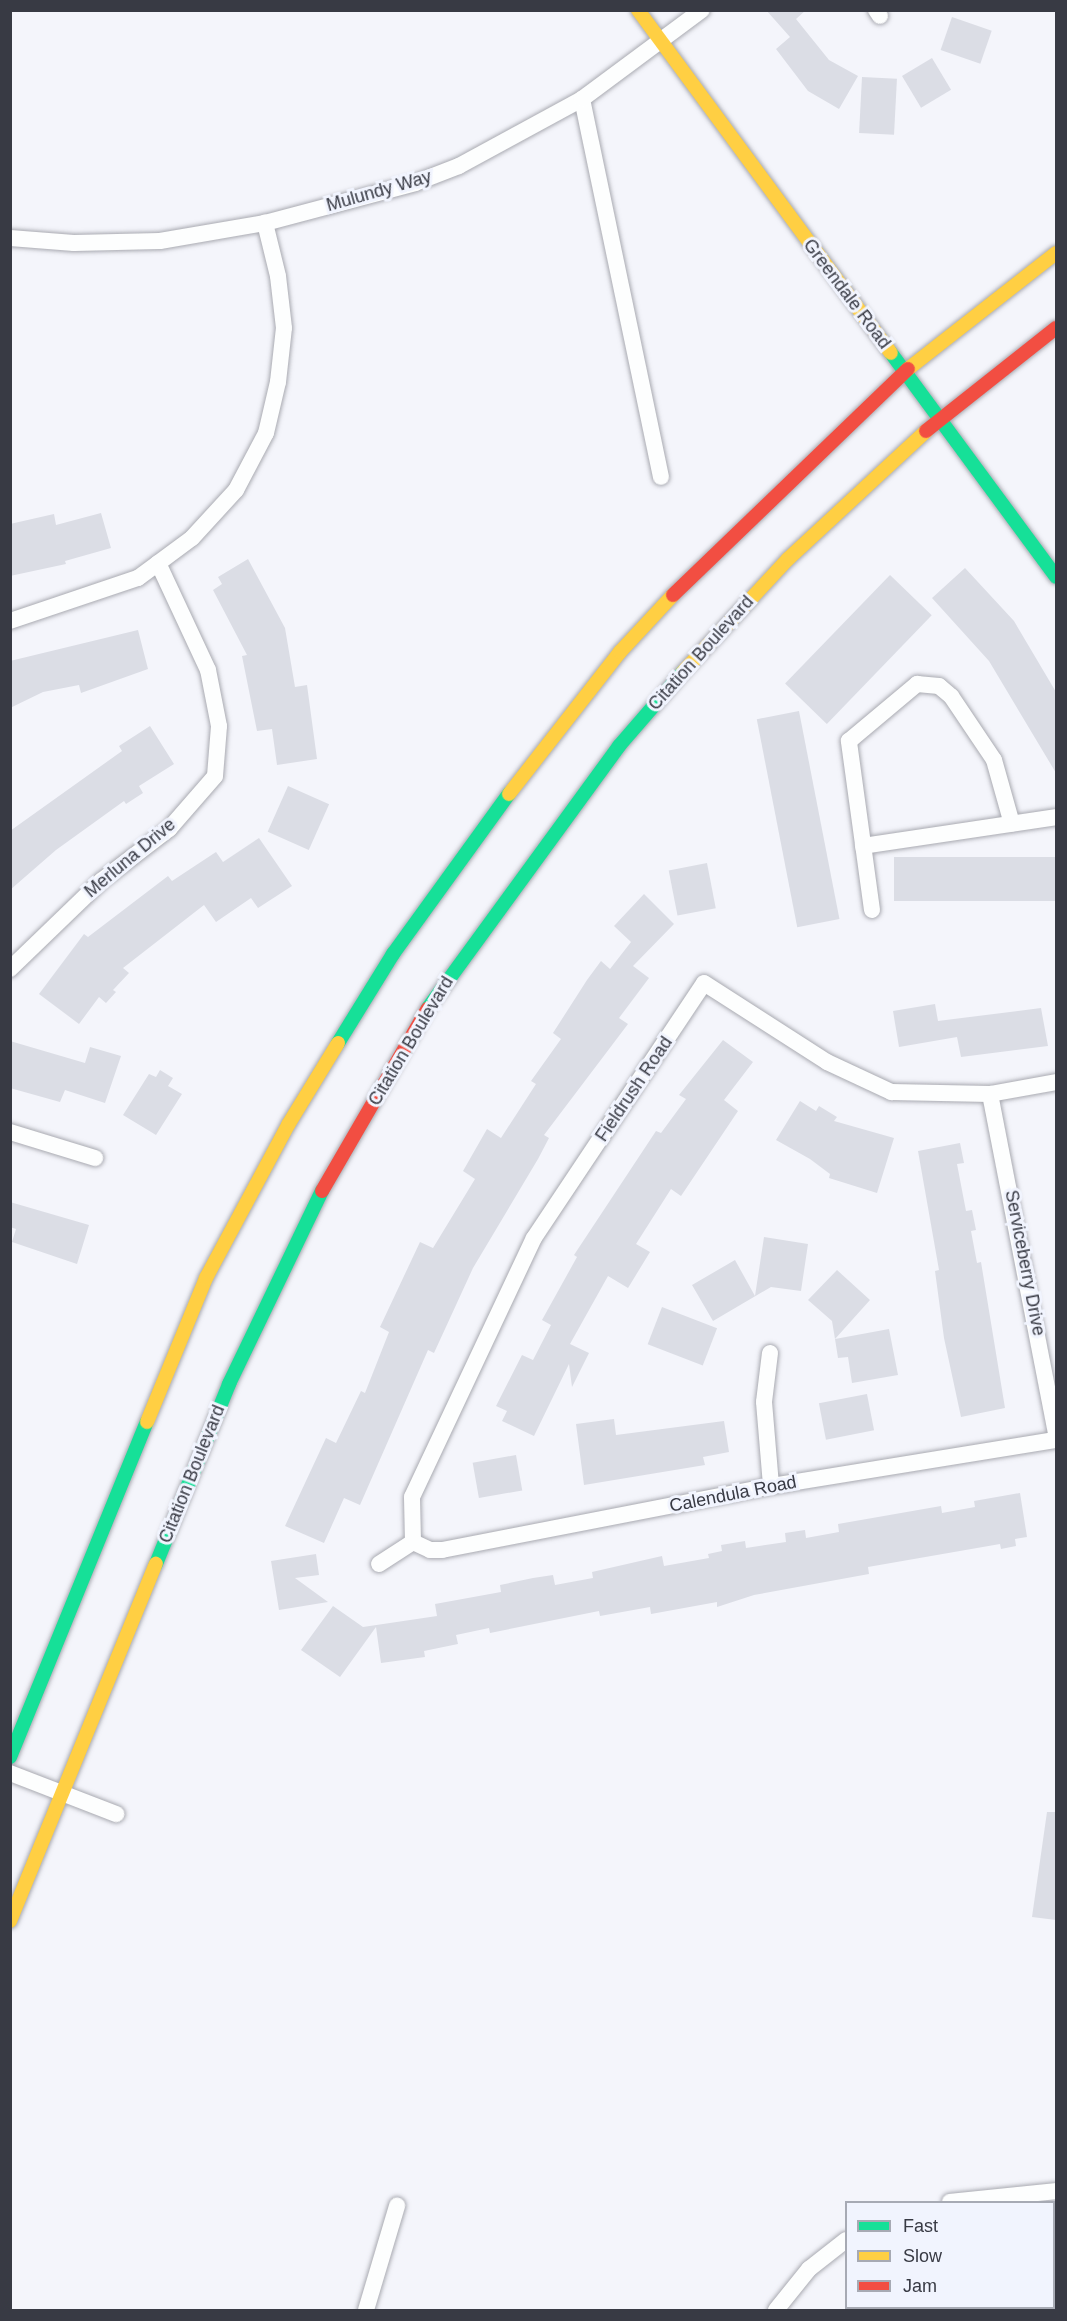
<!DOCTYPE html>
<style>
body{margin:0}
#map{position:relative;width:1067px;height:2321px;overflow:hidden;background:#f4f5fb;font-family:Helvetica,sans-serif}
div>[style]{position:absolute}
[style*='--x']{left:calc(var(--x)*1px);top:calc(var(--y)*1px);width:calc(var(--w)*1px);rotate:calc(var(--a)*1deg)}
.building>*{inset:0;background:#dbdde5;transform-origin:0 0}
.roads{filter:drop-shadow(0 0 2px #a9aab1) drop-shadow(0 0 2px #a9aab1)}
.street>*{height:16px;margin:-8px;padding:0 8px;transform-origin:8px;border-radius:8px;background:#fdfefe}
.fast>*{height:14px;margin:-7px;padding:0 7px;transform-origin:7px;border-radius:7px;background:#16e098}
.slow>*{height:14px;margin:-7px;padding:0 7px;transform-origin:7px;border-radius:7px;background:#ffcf43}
.jam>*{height:14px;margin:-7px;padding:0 7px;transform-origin:7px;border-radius:7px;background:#f24e42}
span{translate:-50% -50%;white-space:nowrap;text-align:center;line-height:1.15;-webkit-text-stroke:6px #f1f4fe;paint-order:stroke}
.street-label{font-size:18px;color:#383a44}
.frame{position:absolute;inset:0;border:12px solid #383a44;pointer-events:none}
.legend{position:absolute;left:845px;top:2201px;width:210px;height:108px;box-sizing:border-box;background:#f1f4fe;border:2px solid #a7aab4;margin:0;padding:8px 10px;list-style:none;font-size:18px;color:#383a44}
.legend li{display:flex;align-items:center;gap:12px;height:30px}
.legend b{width:30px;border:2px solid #a7aab4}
</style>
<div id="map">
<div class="building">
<div style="clip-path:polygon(766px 10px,806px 10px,796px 19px,829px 60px,858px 76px,839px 109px,808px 91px,776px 49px,790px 37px)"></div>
<div style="left:952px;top:17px;width:42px;height:35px;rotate:19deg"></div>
<div style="left:932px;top:58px;width:37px;height:35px;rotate:59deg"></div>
<div style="left:862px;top:77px;width:35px;height:56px;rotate:3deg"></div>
<div style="clip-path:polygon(101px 513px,111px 548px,65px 561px,66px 564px,10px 576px,10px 524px,54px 514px,56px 525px)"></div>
<div style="clip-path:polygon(248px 559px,285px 628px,295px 687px,307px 685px,317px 759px,277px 765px,272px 729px,257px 731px,242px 656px,247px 655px,213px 590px,222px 584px,218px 577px)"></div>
<div style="clip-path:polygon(965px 568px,1014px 621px,1056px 692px,1056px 773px,989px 661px,932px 598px)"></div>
<div style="left:890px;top:575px;width:58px;height:151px;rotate:44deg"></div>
<div style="clip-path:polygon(138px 630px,148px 669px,81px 693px,79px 685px,43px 692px,10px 708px,10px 661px)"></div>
<div style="left:799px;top:711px;width:212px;height:43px;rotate:79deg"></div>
<div style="clip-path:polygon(150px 726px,174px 764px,139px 786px,143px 793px,126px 804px,124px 801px,56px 850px,10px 890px,10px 831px,122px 751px,119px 746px)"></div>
<div style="left:288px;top:786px;width:45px;height:50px;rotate:24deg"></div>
<div style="clip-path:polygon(259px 838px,292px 886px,258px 908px,251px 898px,216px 922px,204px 905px,123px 968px,129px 973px,113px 990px,116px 992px,106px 1003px,99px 997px,79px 1024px,39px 994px,84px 934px,88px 937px,168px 876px,172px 881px,216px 852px,223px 862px)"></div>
<div style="left:1056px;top:857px;width:44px;height:162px;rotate:90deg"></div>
<div style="left:707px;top:863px;width:46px;height:39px;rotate:79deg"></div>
<div style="clip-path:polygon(644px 894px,674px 924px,633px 966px,649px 978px,619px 1018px,628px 1024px,544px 1135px,549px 1138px,538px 1159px,473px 1268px,434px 1353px,428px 1350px,360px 1505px,344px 1498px,324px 1543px,285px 1526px,326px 1438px,336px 1443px,361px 1391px,365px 1393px,389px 1332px,380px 1327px,420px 1242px,433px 1248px,475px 1179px,463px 1171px,487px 1129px,501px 1138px,536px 1084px,531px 1081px,561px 1039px,553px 1033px,587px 980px,601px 961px,610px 969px,631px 942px,614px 926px)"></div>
<div style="clip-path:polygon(935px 1004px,938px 1021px,1041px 1008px,1048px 1046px,961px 1057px,957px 1037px,899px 1047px,893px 1011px)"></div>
<div style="clip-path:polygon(723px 1040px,753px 1062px,724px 1100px,738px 1111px,681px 1196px,671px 1189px,636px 1244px,650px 1252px,628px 1288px,608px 1276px,570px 1344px,589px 1353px,572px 1387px,569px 1364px,534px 1436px,502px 1421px,507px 1411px,496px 1406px,522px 1355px,533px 1360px,551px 1325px,542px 1320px,577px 1257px,574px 1255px,656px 1131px,661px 1133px,686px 1099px,679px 1095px)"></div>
<div style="clip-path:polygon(10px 1041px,85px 1063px,90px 1047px,121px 1056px,105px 1103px,65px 1090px,60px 1102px,10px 1088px)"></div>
<div style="clip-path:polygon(160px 1070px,173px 1078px,168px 1086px,182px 1094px,156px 1135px,123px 1115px,149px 1074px,156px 1077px)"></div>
<div style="clip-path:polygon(800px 1101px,816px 1111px,819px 1106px,837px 1117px,834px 1121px,894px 1138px,877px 1193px,829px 1178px,830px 1174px,810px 1159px,776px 1140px)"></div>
<div style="clip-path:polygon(960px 1143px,964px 1163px,957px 1164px,966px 1211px,972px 1210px,976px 1230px,971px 1231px,977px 1263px,981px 1262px,1005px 1408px,961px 1417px,944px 1338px,935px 1271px,939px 1270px,918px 1151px)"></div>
<div style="clip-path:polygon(10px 1202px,89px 1225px,77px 1264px,12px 1242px,16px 1229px,10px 1227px)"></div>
<div style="clip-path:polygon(764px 1237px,808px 1244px,801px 1291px,771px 1287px,713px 1321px,692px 1285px,735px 1260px,755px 1296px)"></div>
<div style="clip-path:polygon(837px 1270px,870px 1300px,835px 1339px,832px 1321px,808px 1300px)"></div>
<div style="left:662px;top:1307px;width:59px;height:40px;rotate:21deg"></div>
<div style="clip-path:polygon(889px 1329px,898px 1375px,852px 1383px,848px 1357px,838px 1358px,835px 1339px)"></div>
<div style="left:867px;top:1394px;width:37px;height:49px;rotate:79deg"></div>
<div style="clip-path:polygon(614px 1419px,616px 1435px,724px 1421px,729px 1452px,703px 1457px,705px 1465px,584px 1485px,576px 1424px)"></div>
<div style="left:516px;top:1455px;width:36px;height:44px;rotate:80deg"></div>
<div style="clip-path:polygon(1020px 1493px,1027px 1537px,1015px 1539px,1016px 1546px,1001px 1549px,1000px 1544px,868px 1567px,869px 1574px,754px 1595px,717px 1607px,717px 1602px,651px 1614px,650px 1607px,600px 1616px,599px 1611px,490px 1633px,489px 1628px,456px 1635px,458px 1644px,424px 1651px,425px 1657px,381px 1663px,376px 1627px,340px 1677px,301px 1650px,333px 1606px,363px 1627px,437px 1616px,435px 1604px,501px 1592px,500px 1585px,533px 1578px,553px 1575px,555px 1585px,593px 1578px,592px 1572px,662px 1556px,664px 1566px,709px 1558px,708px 1554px,722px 1551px,721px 1545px,745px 1541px,746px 1548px,786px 1542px,785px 1533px,805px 1530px,806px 1538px,839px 1532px,838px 1524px,941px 1506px,942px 1513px,975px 1507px,974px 1501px)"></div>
<div style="clip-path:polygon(316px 1554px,319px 1575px,295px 1578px,328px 1602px,279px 1610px,271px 1561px)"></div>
<div style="clip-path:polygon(1047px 1812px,1056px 1812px,1056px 1920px,1032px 1917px)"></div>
</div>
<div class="roads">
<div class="street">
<div style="--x:876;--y:10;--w:7;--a:56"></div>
<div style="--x:582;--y:99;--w:386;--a:78.2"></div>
<div style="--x:10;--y:238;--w:64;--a:4.5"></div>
<div style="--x:74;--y:243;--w:86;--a:-1.3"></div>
<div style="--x:160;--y:241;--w:107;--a:-9.7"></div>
<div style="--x:265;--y:223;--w:155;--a:-14.9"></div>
<div style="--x:415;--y:183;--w:47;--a:-21.1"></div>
<div style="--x:459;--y:166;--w:140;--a:-28.6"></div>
<div style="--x:582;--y:99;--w:149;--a:-36.6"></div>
<div style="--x:10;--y:621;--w:135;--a:-18.6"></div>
<div style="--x:138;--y:578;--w:67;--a:-36.5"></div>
<div style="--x:192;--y:538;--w:65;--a:-47.5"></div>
<div style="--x:236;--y:490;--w:64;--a:-62.2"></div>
<div style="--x:266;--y:433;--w:52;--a:-76.8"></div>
<div style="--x:278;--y:382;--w:54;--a:-83.7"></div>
<div style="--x:284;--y:328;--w:52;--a:-96.6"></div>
<div style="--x:278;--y:276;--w:55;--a:-103.8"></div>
<div style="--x:863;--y:846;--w:195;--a:-8.5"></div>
<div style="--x:872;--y:910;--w:171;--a:-97.8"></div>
<div style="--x:849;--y:741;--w:89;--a:-40"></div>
<div style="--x:917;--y:684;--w:22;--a:5"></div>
<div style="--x:939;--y:686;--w:16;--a:40"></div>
<div style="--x:951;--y:696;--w:77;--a:56.1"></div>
<div style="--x:994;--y:760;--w:66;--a:74.3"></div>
<div style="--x:10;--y:969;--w:127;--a:-44"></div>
<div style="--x:101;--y:881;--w:86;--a:-37.4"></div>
<div style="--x:169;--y:829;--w:70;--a:-49"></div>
<div style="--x:215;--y:776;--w:50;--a:-85.4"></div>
<div style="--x:219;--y:726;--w:57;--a:-101.1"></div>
<div style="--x:208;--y:670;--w:118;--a:-115"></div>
<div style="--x:990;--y:1094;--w:344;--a:79"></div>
<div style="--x:10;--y:1132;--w:89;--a:17"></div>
<div style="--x:770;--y:1353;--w:49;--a:97"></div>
<div style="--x:764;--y:1402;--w:84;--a:85.2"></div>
<div style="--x:413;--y:1542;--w:45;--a:-91.3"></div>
<div style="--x:412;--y:1497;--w:286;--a:-64.8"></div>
<div style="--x:534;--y:1238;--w:306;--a:-56.3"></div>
<div style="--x:704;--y:983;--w:146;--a:32.7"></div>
<div style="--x:827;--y:1062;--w:71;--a:25.1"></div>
<div style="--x:891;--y:1092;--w:99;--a:1.2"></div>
<div style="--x:990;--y:1094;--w:67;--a:-10.3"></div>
<div style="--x:413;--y:1542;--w:19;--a:25"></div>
<div style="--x:430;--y:1550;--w:12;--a:0"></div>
<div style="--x:442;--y:1550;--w:335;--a:-11"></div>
<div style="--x:771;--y:1486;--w:289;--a:-9.2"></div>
<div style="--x:379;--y:1564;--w:40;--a:-32.9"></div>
<div style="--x:10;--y:1773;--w:114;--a:21.1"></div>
<div style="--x:950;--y:2202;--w:107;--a:-5.9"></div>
<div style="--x:366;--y:2310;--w:109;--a:-73.4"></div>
<div style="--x:776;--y:2310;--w:53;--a:-51.2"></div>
<div style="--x:809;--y:2269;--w:47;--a:-38.1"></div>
</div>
<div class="fast">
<div style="--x:891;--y:353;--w:278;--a:53.6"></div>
<div style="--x:428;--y:1008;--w:324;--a:-53.9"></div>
<div style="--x:619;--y:746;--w:98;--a:-49.1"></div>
<div style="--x:338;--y:1043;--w:105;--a:-58.3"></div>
<div style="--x:393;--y:954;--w:198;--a:-54.1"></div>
<div style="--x:156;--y:1564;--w:194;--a:-67.9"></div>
<div style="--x:229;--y:1384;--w:214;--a:-64.3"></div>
<div style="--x:10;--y:1757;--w:362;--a:-67.8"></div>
</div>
<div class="slow">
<div style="--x:638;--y:10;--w:426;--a:53.6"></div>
<div style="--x:908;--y:369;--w:188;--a:-38.1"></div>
<div style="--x:683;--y:672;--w:154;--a:-47.1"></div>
<div style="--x:788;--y:559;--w:188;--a:-42.8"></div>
<div style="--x:509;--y:794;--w:180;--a:-52"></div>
<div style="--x:620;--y:652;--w:78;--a:-47.1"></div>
<div style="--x:147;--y:1422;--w:156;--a:-67.7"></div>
<div style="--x:206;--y:1278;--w:174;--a:-61.8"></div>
<div style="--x:288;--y:1125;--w:96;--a:-58.6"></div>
<div style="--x:10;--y:1921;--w:386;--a:-67.8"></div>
</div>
<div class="jam">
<div style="--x:926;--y:431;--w:166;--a:-38.4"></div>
<div style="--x:673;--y:595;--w:326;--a:-43.9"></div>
<div style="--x:322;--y:1191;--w:211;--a:-59.9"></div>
</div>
</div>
<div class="street-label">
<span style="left:379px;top:191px;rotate:-16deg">Mulundy Way</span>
<span style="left:847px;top:294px;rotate:53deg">Greendale Road</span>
<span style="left:701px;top:653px;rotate:-48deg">Citation Boulevard</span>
<span style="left:130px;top:858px;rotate:-40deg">Merluna Drive</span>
<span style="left:411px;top:1041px;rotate:-59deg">Citation Boulevard</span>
<span style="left:634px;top:1089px;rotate:-56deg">Fieldrush Road</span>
<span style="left:1025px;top:1263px;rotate:79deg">Serviceberry Drive</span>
<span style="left:192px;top:1474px;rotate:-68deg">Citation Boulevard</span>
<span style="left:733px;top:1494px;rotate:-11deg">Calendula Road</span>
</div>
<div class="frame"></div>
<ul class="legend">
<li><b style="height:8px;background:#16e098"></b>Fast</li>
<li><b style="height:8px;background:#ffcf43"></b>Slow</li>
<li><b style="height:8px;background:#f24e42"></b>Jam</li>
</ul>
</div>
